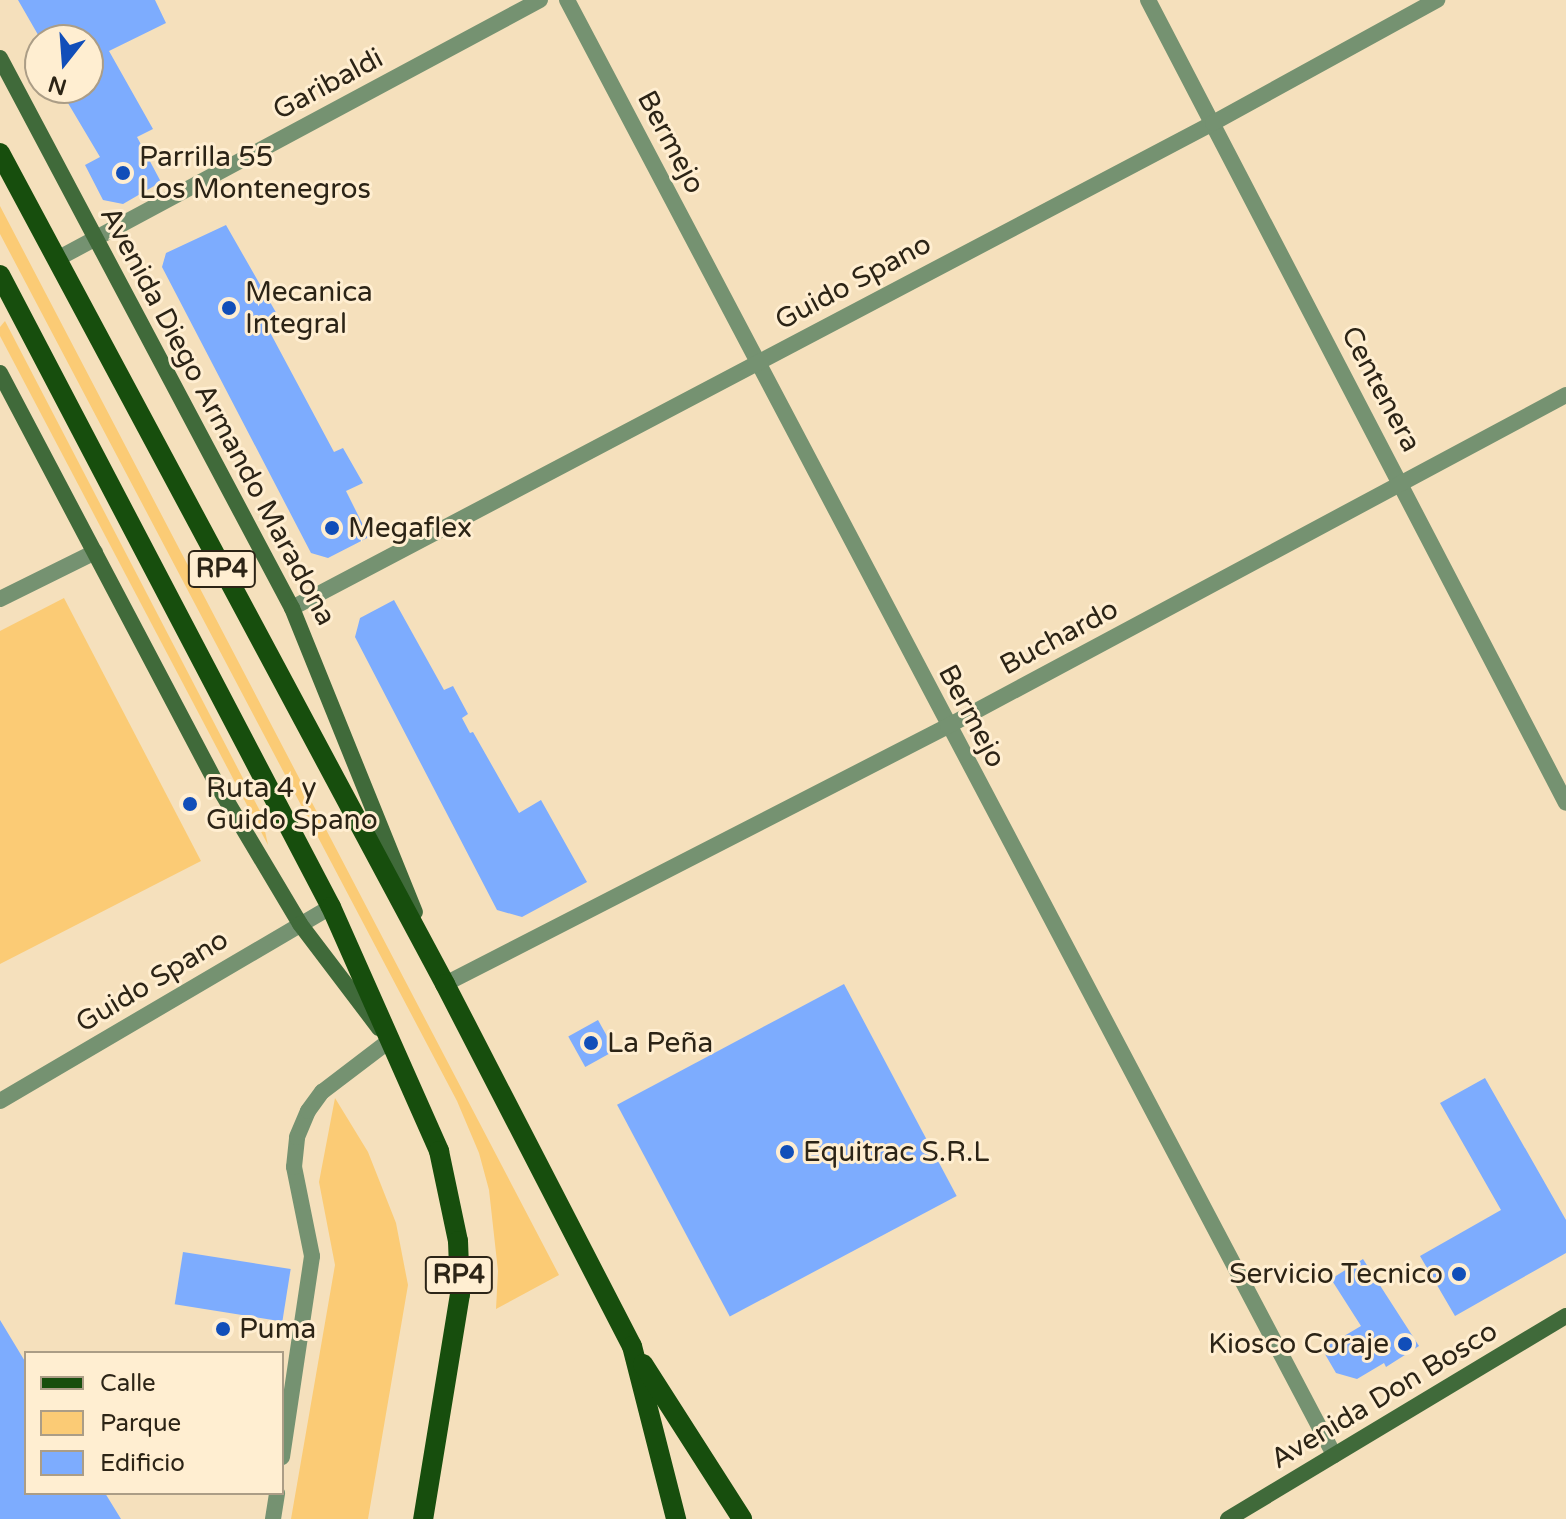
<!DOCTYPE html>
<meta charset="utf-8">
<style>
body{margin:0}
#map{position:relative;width:1566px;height:1519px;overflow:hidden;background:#f5e0bc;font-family:"Varela Round",sans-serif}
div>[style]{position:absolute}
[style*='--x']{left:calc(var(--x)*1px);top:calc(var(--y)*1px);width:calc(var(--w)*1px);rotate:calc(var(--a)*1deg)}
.green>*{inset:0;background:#fbcb75}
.building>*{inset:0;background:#7dacfe;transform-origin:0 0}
.lane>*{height:16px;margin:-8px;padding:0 8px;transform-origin:8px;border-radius:8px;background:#759271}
.street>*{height:16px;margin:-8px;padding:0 8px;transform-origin:8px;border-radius:8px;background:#759271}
.secondary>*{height:16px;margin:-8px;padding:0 8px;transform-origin:8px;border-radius:8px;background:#406a3a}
.primary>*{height:20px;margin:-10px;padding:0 10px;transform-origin:10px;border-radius:10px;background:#174e0d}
.dots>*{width:22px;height:22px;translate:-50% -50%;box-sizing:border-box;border:4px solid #ffeed1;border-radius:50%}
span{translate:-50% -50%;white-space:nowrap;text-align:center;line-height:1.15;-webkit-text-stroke:6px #ffeed1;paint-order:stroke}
.shield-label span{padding:2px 6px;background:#ffeed1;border:2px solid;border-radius:6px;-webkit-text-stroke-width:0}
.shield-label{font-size:26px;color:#2c2416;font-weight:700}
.street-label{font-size:28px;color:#2c2416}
.poi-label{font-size:28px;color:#2c2416}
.left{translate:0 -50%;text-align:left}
.right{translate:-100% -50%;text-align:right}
.legend{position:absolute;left:24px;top:1351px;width:260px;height:144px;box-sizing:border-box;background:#ffeed1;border:2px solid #ab9d86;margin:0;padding:10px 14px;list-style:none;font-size:24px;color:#2c2416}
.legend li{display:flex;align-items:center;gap:16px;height:40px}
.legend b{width:40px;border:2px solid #ab9d86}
.north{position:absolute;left:24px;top:24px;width:80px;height:80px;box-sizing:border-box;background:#ffeed1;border:2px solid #ab9d86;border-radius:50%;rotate:197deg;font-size:22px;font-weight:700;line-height:32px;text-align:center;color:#2c2416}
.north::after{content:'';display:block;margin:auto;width:28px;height:36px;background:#114eb9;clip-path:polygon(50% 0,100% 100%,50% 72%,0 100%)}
</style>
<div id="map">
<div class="green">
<div style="clip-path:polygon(0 206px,559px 1275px,496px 1309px,498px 1271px,489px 1190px,479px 1153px,457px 1101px,0 234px)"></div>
<div style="clip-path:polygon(5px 321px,261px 813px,268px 845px,0 336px,0 327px)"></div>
<div style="clip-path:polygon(64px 598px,201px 861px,0 964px,0 631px)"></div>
<div style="clip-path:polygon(335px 1098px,368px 1152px,396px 1223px,408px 1285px,368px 1519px,291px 1519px,335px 1265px,319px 1182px)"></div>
</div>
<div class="building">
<div style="clip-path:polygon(18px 0,155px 0,166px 23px,109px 51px,153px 129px,137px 137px,161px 182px,123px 204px,103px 200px,85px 165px,100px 157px,59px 88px,88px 88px,88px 40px,41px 40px)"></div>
<div style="clip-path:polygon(226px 225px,278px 316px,265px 323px,334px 452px,343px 448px,363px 483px,346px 491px,369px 537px,328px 558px,311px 553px,162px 267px,166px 253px)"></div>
<div style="clip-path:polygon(394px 600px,444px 690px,453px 686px,468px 714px,462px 718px,470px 733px,473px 732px,519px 813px,541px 800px,587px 882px,522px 917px,497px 910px,355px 637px,360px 618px)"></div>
<div style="left:844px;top:984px;width:240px;height:257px;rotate:62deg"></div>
<div style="left:598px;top:1020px;width:35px;height:34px;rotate:61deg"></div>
<div style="clip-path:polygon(1485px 1078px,1566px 1220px,1566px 1253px,1455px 1316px,1420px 1256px,1501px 1210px,1440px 1103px)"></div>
<div style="left:183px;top:1252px;width:109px;height:53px;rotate:9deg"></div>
<div style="clip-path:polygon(1363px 1259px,1419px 1346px,1386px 1367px,1384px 1363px,1357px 1379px,1336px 1373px,1322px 1349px,1361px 1326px,1331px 1279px)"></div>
<div style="clip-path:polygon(0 1320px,26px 1363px,26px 1493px,105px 1493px,121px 1519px,0 1519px)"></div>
</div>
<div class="lane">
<div style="--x:0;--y:599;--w:106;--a:-26.3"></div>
<div style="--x:282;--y:1457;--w:203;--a:-81.5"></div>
<div style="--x:312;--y:1256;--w:91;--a:-101.4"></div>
<div style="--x:294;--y:1167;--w:30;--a:-84"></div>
<div style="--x:297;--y:1137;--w:28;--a:-67"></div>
<div style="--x:308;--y:1111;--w:24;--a:-54"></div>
<div style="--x:322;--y:1092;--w:84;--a:-37.3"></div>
<div style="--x:273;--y:1519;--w:26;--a:-81"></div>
</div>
<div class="street">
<div style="--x:567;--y:0;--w:1645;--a:62.2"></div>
<div style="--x:1148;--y:0;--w:905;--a:62.5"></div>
<div style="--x:57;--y:259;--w:548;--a:-28.2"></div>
<div style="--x:292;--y:608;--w:1041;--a:-27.77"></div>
<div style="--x:1213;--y:123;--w:256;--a:-28.8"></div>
<div style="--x:445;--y:984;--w:565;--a:-27.15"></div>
<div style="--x:948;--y:726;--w:701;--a:-28.17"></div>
<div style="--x:0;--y:1101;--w:384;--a:-30.4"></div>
</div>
<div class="secondary">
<div style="--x:0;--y:58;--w:623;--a:62.04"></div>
<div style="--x:292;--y:608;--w:328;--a:68"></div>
<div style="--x:0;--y:373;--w:469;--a:62.2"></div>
<div style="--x:219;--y:788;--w:158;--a:59.2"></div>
<div style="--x:300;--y:924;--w:131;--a:52.8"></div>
<div style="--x:1228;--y:1519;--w:394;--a:-31"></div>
</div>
<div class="primary">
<div style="--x:0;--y:153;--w:943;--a:61.83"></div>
<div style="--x:445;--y:984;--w:407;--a:62.7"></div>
<div style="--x:632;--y:1346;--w:179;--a:75.7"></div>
<div style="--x:0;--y:275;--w:713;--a:62.36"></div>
<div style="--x:331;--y:907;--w:267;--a:66.1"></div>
<div style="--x:439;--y:1151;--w:92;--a:78.1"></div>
<div style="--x:458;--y:1241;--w:53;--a:87.8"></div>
<div style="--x:460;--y:1294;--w:228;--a:99.3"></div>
<div style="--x:643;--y:1364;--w:184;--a:57.4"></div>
</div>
<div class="dots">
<div style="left:123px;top:173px;background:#114eb9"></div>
<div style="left:229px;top:308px;background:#114eb9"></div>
<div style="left:332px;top:528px;background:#114eb9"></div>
<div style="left:190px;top:804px;background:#114eb9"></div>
<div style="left:591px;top:1043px;background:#114eb9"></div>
<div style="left:787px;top:1152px;background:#114eb9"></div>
<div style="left:1459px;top:1274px;background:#114eb9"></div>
<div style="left:223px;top:1329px;background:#114eb9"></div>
<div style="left:1405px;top:1344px;background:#114eb9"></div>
</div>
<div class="shield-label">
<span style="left:222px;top:569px">RP4</span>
<span style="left:459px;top:1275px">RP4</span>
</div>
<div class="street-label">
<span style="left:328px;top:84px;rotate:-28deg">Garibaldi</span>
<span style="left:671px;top:142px;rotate:62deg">Bermejo</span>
<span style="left:853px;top:282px;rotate:-28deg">Guido Spano</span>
<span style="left:1381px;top:389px;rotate:62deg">Centenera</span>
<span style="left:218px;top:416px;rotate:62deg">Avenida Diego Armando Maradona</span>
<span style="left:1059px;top:637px;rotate:-28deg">Buchardo</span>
<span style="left:972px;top:716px;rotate:62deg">Bermejo</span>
<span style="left:152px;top:981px;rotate:-31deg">Guido Spano</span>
<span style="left:1384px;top:1395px;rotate:-31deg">Avenida Don Bosco</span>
</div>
<div class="poi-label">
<span class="left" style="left:139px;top:173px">Parrilla 55<br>Los Montenegros</span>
<span class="left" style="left:245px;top:308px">Mecanica<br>Integral</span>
<span class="left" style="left:348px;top:528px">Megaflex</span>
<span class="left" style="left:206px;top:804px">Ruta 4 y<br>Guido Spano</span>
<span class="left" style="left:607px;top:1043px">La Peña</span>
<span class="left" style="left:803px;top:1152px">Equitrac S.R.L</span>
<span class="right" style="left:1443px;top:1274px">Servicio Tecnico</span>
<span class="left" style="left:239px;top:1329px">Puma</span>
<span class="right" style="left:1389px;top:1344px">Kiosco Coraje</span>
</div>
<ul class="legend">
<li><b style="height:10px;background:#174e0d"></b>Calle</li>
<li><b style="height:22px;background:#fbcb75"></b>Parque</li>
<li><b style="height:22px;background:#7dacfe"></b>Edificio</li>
</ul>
<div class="north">N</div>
</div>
